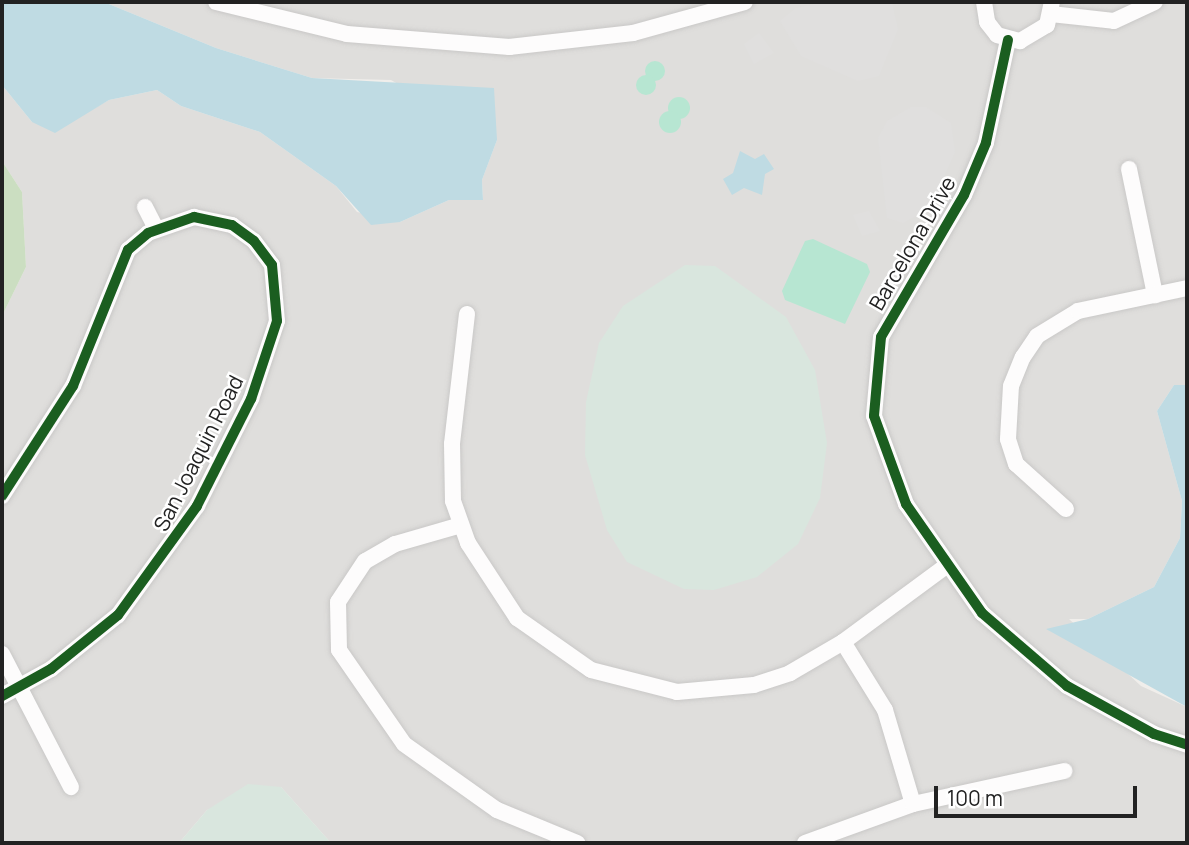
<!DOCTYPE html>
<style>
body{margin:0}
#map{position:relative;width:1189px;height:845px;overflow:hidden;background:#f0eeeb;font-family:Manrope,sans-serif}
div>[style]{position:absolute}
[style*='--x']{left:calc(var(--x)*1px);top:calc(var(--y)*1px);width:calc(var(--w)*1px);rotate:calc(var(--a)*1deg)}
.residential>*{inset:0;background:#dfdedc}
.forest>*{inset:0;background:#cbdec1}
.wetland>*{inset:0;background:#d9e6de}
.pitch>*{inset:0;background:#b7e6d2}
.round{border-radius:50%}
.parking>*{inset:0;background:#e0dfde}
.water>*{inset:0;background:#bfdbe3}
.roads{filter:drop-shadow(0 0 2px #c9c8c7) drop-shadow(0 0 2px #c9c8c7)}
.minor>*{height:16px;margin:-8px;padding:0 8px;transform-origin:8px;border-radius:8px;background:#fdfcfc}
.cycleway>*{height:10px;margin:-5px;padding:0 5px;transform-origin:5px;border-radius:5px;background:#1b5e20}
span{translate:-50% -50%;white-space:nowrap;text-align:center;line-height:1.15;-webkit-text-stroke:5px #fff;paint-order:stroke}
.street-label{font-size:21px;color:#222}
.frame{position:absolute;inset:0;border:4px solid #222;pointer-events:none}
.scale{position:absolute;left:934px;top:786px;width:203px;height:32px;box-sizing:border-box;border:4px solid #222;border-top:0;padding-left:9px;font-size:21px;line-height:24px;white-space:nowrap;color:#222;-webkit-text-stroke:5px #fff;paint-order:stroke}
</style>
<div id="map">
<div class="residential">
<div style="clip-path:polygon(104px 2px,1187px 2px,1187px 385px,1174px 385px,1157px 411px,1182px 501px,1180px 538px,1154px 587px,1088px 619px,1069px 619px,1141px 686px,1187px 707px,1187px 843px,331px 843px,281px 787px,207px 810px,179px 843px,2px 843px,2px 316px,26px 267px,22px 192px,2px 161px,2px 85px,32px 122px,84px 114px,109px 100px,157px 90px,181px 106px,260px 132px,336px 186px,357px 212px,400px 222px,449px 200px,483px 200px,482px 180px,497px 140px,391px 80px,312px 78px,216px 48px)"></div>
</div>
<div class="forest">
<div style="clip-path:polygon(2px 161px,22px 192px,26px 267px,2px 316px)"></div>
</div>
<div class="wetland">
<div style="clip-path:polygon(685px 265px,715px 266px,786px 317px,815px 370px,827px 443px,820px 498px,798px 544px,757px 577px,714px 590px,684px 589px,627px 562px,607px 530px,585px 455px,586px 402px,599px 343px,623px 306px)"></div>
<div style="clip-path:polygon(248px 784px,281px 787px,331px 843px,179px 843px,207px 810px)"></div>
</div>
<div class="pitch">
<div class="round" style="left:645px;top:61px;width:20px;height:20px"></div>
<div class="round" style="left:636px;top:75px;width:20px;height:20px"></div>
<div class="round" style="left:668px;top:97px;width:22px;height:22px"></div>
<div class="round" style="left:659px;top:111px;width:22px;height:22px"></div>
<div style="clip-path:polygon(813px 239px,867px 264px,870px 272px,845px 324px,785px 300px,782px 291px,805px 241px)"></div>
</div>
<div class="parking">
<div style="clip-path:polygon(823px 2px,892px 3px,898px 29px,879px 76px,858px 81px,801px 56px,780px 21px,796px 8px)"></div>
<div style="clip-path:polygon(759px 33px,774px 53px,754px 64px,744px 44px)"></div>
<div style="clip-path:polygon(911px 107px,926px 107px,951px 123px,955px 152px,930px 208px,903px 223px,887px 218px,878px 138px,887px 121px)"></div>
<div style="clip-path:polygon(869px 211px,880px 231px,862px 236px,853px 215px)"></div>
</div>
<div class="water">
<div style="clip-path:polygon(2px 2px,104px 2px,216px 48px,312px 78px,494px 88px,497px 140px,482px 180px,483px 200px,449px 200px,400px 222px,371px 225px,336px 186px,260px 132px,181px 106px,157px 90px,109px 100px,55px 133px,32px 122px,2px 85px)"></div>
<div style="clip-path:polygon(740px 151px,755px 159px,764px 154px,774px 169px,765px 174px,762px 195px,744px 188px,732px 195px,723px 179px,733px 173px)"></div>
<div style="clip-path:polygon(1174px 385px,1187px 385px,1187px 707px,1046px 629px,1088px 619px,1154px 587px,1180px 538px,1182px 501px,1157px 411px)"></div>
</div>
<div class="roads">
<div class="minor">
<div style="--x:216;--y:2;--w:135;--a:13.7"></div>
<div style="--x:347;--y:34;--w:163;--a:4.6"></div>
<div style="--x:509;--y:47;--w:125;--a:-6.4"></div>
<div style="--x:633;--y:33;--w:116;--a:-15.5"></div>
<div style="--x:984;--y:2;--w:20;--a:81"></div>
<div style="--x:987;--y:22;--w:16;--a:52"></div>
<div style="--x:997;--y:35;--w:24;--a:15"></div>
<div style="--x:1020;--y:41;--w:31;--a:-31"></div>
<div style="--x:1047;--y:25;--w:24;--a:-78"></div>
<div style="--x:1051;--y:14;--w:63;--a:6.3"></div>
<div style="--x:1114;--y:21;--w:45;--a:-24.9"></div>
<div style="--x:1008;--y:40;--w:105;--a:102.1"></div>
<div style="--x:986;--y:143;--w:56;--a:112.9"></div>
<div style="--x:964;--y:195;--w:164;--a:120.3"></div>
<div style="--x:881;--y:337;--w:79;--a:95.1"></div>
<div style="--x:874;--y:416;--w:94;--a:70"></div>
<div style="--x:906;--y:504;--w:133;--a:55.1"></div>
<div style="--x:982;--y:613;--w:112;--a:40.7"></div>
<div style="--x:1067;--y:686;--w:99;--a:28.9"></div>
<div style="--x:1154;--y:734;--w:35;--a:18"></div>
<div style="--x:1129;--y:169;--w:129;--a:78.3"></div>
<div style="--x:145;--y:207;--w:25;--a:63"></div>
<div style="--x:467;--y:314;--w:131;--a:96.6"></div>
<div style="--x:452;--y:444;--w:57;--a:89"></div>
<div style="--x:453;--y:501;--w:45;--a:70.3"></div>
<div style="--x:468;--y:543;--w:90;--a:56.8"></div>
<div style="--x:517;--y:618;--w:90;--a:35.1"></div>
<div style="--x:591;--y:670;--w:89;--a:14.3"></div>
<div style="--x:677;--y:692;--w:77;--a:-5.2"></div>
<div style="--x:754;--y:685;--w:38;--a:-18"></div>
<div style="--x:790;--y:673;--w:61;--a:-30.3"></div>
<div style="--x:843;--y:642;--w:128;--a:-36.4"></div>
<div style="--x:2;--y:496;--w:131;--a:-57.2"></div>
<div style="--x:73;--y:386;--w:147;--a:-68"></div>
<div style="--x:128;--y:250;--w:26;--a:-40"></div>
<div style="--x:148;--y:233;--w:49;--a:-19.2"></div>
<div style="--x:194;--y:217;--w:39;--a:12"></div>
<div style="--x:232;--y:225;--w:27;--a:36"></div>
<div style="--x:254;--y:241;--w:30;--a:53"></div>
<div style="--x:272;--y:265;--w:56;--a:84.9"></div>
<div style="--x:277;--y:321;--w:82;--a:108.4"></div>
<div style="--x:251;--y:399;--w:120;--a:116.8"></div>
<div style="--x:197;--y:506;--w:135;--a:125.9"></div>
<div style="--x:118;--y:615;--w:86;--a:141.1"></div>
<div style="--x:51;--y:669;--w:56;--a:151.1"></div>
<div style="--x:1066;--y:509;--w:67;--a:-138"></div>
<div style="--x:1016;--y:464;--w:26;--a:-108"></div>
<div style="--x:1008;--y:439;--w:53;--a:-86.8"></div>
<div style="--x:1011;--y:386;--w:31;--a:-68"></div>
<div style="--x:1023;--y:357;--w:25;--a:-56"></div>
<div style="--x:1037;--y:336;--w:48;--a:-31.4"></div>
<div style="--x:1078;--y:311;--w:111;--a:-11.9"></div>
<div style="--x:461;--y:525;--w:69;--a:163.9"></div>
<div style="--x:395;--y:544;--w:34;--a:150"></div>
<div style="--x:365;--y:561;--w:49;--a:123.4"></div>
<div style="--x:338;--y:602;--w:48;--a:88.8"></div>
<div style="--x:339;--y:650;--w:114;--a:55.3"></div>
<div style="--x:404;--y:744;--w:114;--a:35.4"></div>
<div style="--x:497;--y:810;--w:87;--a:22.4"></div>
<div style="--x:843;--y:642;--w:80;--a:58.3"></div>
<div style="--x:885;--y:710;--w:98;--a:73.4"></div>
<div style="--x:2;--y:654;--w:150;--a:62.6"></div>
<div style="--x:805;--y:843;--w:115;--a:-19.9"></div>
<div style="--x:913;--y:804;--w:155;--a:-12.3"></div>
</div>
</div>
<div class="cycleway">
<div style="--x:1008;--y:40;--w:105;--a:102.1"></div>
<div style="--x:986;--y:143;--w:56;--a:112.9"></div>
<div style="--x:964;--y:195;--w:164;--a:120.3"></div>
<div style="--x:881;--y:337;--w:79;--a:95.1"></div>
<div style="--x:874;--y:416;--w:94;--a:70"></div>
<div style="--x:906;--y:504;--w:133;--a:55.1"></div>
<div style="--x:982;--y:613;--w:112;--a:40.7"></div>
<div style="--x:1067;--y:686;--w:99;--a:28.9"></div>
<div style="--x:1154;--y:734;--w:35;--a:18"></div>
<div style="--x:2;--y:496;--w:131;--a:-57.2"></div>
<div style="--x:73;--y:386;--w:147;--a:-68"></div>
<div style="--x:128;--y:250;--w:26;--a:-40"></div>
<div style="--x:148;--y:233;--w:49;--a:-19.2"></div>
<div style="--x:194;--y:217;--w:39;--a:12"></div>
<div style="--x:232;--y:225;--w:27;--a:36"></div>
<div style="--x:254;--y:241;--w:30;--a:53"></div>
<div style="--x:272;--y:265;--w:56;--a:84.9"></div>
<div style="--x:277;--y:321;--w:82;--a:108.4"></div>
<div style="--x:251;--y:399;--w:120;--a:116.8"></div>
<div style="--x:197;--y:506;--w:135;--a:125.9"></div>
<div style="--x:118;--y:615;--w:86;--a:141.1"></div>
<div style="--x:51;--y:669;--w:56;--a:151.1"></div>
</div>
<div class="street-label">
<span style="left:912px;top:243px;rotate:-60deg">Barcelona Drive</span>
<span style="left:198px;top:453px;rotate:-63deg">San Joaquin Road</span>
</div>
<div class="frame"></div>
<div class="scale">100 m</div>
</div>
